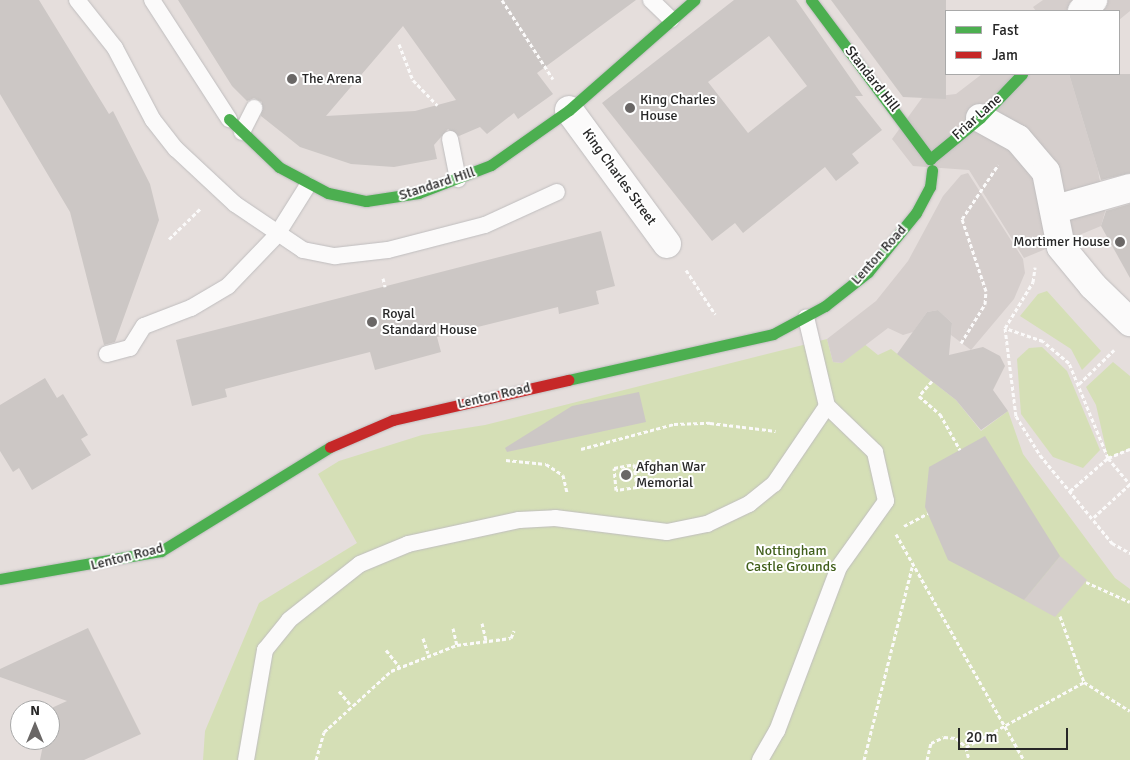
<!DOCTYPE html>
<style>
body{margin:0}
#map{position:relative;width:1130px;height:760px;overflow:hidden;background:#e5dedc;font-family:Signika,sans-serif}
div>[style]{position:absolute}
[style*='--x']{left:calc(var(--x)*1px);top:calc(var(--y)*1px);width:calc(var(--w)*1px);rotate:calc(var(--a)*1deg)}
.green>*{inset:0;background:#d5dfb6}
.plaza>*{inset:0;background:#d5cecc}
.building>*{inset:0;background:#ccc7c5}
.path>*{height:3px;margin-top:-1.5px;transform-origin:0;background:repeating-linear-gradient(90deg,#fbfafa 0 4px,transparent 0 6.5px)}
.roads{filter:drop-shadow(0 0 1px #bfbdbe) drop-shadow(0 0 1px #bfbdbe)}
.lane>*{height:16px;margin:-8px;padding:0 8px;transform-origin:8px;border-radius:8px;background:#fbfafa}
.street>*{height:28px;margin:-14px;padding:0 14px;transform-origin:14px;border-radius:14px;background:#fbfafa}
.fast>*{height:11px;margin:-5.5px;padding:0 5.5px;transform-origin:5.5px;border-radius:5.5px;background:#4caf50}
.jam>*{height:11px;margin:-5.5px;padding:0 5.5px;transform-origin:5.5px;border-radius:5.5px;background:#c62828}
.dots>*{width:14px;height:14px;translate:-50% -50%;box-sizing:border-box;border:2px solid #fff;border-radius:50%}
span{translate:-50% -50%;white-space:nowrap;text-align:center;line-height:1.15;-webkit-text-stroke:4px #fff;paint-order:stroke}
.poi-label{font-size:14px;color:#272727}
.left{translate:0 -50%;text-align:left}
.right{translate:-100% -50%;text-align:right}
.street-label{font-size:14px;color:#272727}
.park-label{font-size:14px;color:#415f1b}
.legend{position:absolute;left:945px;top:10px;width:175px;height:65px;box-sizing:border-box;background:#fff;border:1px solid #a9a9a9;margin:0;padding:6px 9px;list-style:none;font-size:15px;color:#272727}
.legend li{display:flex;align-items:center;gap:10px;height:25px}
.legend b{width:25px;border:1px solid #a9a9a9}
.north{position:absolute;left:10px;top:700px;width:50px;height:50px;box-sizing:border-box;background:#fff;border:1px solid #a9a9a9;border-radius:50%;rotate:0deg;font-size:14px;font-weight:700;line-height:20px;text-align:center;color:#272727}
.north::after{content:'';display:block;margin:auto;width:18px;height:22px;background:#6a6766;clip-path:polygon(50% 0,100% 100%,50% 72%,0 100%)}
.scale{position:absolute;left:958px;top:728px;width:110px;height:22px;box-sizing:border-box;border:2px solid #272727;border-top:0;padding-left:6px;font-size:15px;line-height:18px;white-space:nowrap;color:#272727;-webkit-text-stroke:4px #fff;paint-order:stroke}
</style>
<div id="map">
<div class="green">
<div style="clip-path:polygon(1047px 291px,1101px 351px,1082px 370px,1071px 349px,1020px 316px,1038px 294px)"></div>
<div style="clip-path:polygon(827px 339px,833px 362px,842px 363px,863px 343px,878px 355px,891px 349px,956px 400px,981px 431px,1008px 411px,1023px 454px,1115px 578px,1130px 589px,1130px 760px,203px 760px,205px 731px,259px 603px,357px 543px,318px 474px,339px 461px,422px 435px,485px 425px)"></div>
<div style="clip-path:polygon(1042px 347px,1067px 371px,1100px 450px,1083px 468px,1053px 457px,1021px 414px,1017px 359px,1029px 348px)"></div>
<div style="clip-path:polygon(1113px 362px,1130px 376px,1130px 448px,1108px 458px,1096px 405px,1086px 387px)"></div>
</div>
<div class="plaza">
<div style="clip-path:polygon(1043px 0,1130px 0,1130px 11px,1119px 20px,1119px 11px,1036px 11px,1033px 7px)"></div>
<div style="clip-path:polygon(982px 74px,1069px 74px,1098px 170px,1105px 212px,1101px 226px,1024px 258px,969px 170px,913px 166px,892px 139px,922px 98px,956px 94px)"></div>
<div style="clip-path:polygon(968px 173px,1023px 259px,1025px 273px,1014px 299px,971px 350px,951px 335px,952px 323px,938px 310px,927px 312px,913px 332px,903px 335px,888px 328px,842px 363px,833px 362px,827px 339px,876px 301px,908px 261px,943px 196px,961px 175px)"></div>
<div style="clip-path:polygon(1060px 556px,1087px 580px,1055px 617px,1024px 600px)"></div>
</div>
<div class="building">
<div style="clip-path:polygon(0 0,39px 0,109px 114px,113px 111px,150px 184px,159px 220px,115px 342px,104px 345px,70px 212px,0 94px)"></div>
<div style="clip-path:polygon(evenodd,178px 0,636px 0,537px 73px,553px 94px,518px 119px,514px 113px,487px 134px,480px 127px,459px 136px,448px 129px,434px 145px,437px 159px,394px 167px,351px 164px,300px 147px,261px 116px,262px 102px,254px 98px,247px 101px,232px 86px,178px 0,403px 26px,456px 100px,415px 111px,326px 116px,403px 26px)"></div>
<div style="clip-path:polygon(evenodd,734px 0,796px 0,863px 96px,855px 96px,882px 130px,852px 154px,859px 163px,836px 181px,825px 167px,743px 233px,735px 223px,712px 241px,602px 103px,734px 0,769px 36px,807px 86px,748px 133px,708px 82px,769px 36px)"></div>
<div style="clip-path:polygon(831px 0,946px 0,946px 99px,903px 97px)"></div>
<div style="clip-path:polygon(1069px 74px,1130px 74px,1130px 173px,1101px 180px)"></div>
<div style="clip-path:polygon(1130px 204px,1130px 278px,1101px 226px,1106px 211px)"></div>
<div style="clip-path:polygon(601px 231px,615px 286px,596px 291px,599px 304px,559px 314px,558px 307px,437px 337px,441px 352px,375px 370px,370px 352px,225px 389px,227px 397px,192px 406px,176px 340px)"></div>
<div style="clip-path:polygon(938px 310px,952px 323px,949px 355px,983px 347px,1000px 356px,1005px 366px,993px 390px,1008px 411px,981px 430px,956px 400px,897px 354px,927px 312px)"></div>
<div style="clip-path:polygon(45px 378px,57px 398px,63px 394px,88px 435px,81px 439px,91px 455px,32px 490px,19px 468px,13px 472px,0 451px,0 405px)"></div>
<div style="clip-path:polygon(639px 392px,646px 422px,507px 452px,505px 448px,572px 406px)"></div>
<div style="clip-path:polygon(985px 436px,1060px 556px,1024px 600px,948px 560px,925px 507px,929px 467px)"></div>
<div style="clip-path:polygon(88px 628px,141px 734px,84px 760px,40px 760px,44px 740px,50px 740px,47px 710px,67px 701px,0 677px,0 669px)"></div>
</div>
<div class="path">
<div style="--x:502;--y:0;--w:94;--a:57.2"></div>
<div style="--x:399;--y:44;--w:39;--a:69"></div>
<div style="--x:413;--y:80;--w:35;--a:46"></div>
<div style="--x:169;--y:239;--w:45;--a:-44.1"></div>
<div style="--x:686;--y:270;--w:53;--a:56.6"></div>
<div style="--x:383;--y:278;--w:9;--a:77"></div>
<div style="--x:1005;--y:328;--w:54;--a:-58.7"></div>
<div style="--x:1033;--y:282;--w:15;--a:-82"></div>
<div style="--x:961;--y:343;--w:46;--a:-58.4"></div>
<div style="--x:985;--y:304;--w:13;--a:-86"></div>
<div style="--x:986;--y:291;--w:76;--a:-108.4"></div>
<div style="--x:962;--y:219;--w:65;--a:-56.3"></div>
<div style="--x:932;--y:381;--w:20;--a:131"></div>
<div style="--x:919;--y:396;--w:28;--a:41"></div>
<div style="--x:940;--y:414;--w:41;--a:60.9"></div>
<div style="--x:1079;--y:384;--w:49;--a:-44.2"></div>
<div style="--x:581;--y:449;--w:96;--a:-15"></div>
<div style="--x:674;--y:424;--w:36;--a:-2"></div>
<div style="--x:710;--y:423;--w:66;--a:6.9"></div>
<div style="--x:1130;--y:449;--w:24;--a:158"></div>
<div style="--x:1108;--y:458;--w:103;--a:-112.3"></div>
<div style="--x:1069;--y:363;--w:34;--a:-140"></div>
<div style="--x:1043;--y:341;--w:40;--a:-161.1"></div>
<div style="--x:1005;--y:328;--w:89;--a:82.9"></div>
<div style="--x:1016;--y:416;--w:46;--a:58.4"></div>
<div style="--x:1040;--y:455;--w:114;--a:50.7"></div>
<div style="--x:1112;--y:543;--w:21;--a:29"></div>
<div style="--x:506;--y:460;--w:40;--a:5.7"></div>
<div style="--x:546;--y:464;--w:20;--a:33"></div>
<div style="--x:563;--y:475;--w:18;--a:77"></div>
<div style="--x:634;--y:464;--w:23;--a:83"></div>
<div style="--x:637;--y:487;--w:21;--a:172"></div>
<div style="--x:616;--y:490;--w:22;--a:-95"></div>
<div style="--x:614;--y:468;--w:20;--a:-11"></div>
<div style="--x:1070;--y:491;--w:50;--a:-41"></div>
<div style="--x:1108;--y:458;--w:34;--a:50"></div>
<div style="--x:1130;--y:484;--w:49;--a:137.5"></div>
<div style="--x:904;--y:526;--w:27;--a:-28"></div>
<div style="--x:896;--y:534;--w:260;--a:60.5"></div>
<div style="--x:1086;--y:582;--w:48;--a:24.4"></div>
<div style="--x:1060;--y:616;--w:70;--a:70"></div>
<div style="--x:1084;--y:682;--w:54;--a:32.2"></div>
<div style="--x:482;--y:623;--w:17;--a:77"></div>
<div style="--x:453;--y:628;--w:17;--a:77"></div>
<div style="--x:423;--y:638;--w:16;--a:72"></div>
<div style="--x:386;--y:650;--w:21;--a:51"></div>
<div style="--x:339;--y:691;--w:17;--a:50"></div>
<div style="--x:966;--y:747;--w:135;--a:-28.8"></div>
<div style="--x:316;--y:760;--w:29;--a:-74"></div>
<div style="--x:324;--y:732;--w:91;--a:-42.3"></div>
<div style="--x:391;--y:671;--w:71;--a:-21.5"></div>
<div style="--x:457;--y:645;--w:54;--a:-7.4"></div>
<div style="--x:511;--y:638;--w:8;--a:-67"></div>
<div style="--x:864;--y:760;--w:199;--a:-76"></div>
<div style="--x:927;--y:760;--w:17;--a:-77"></div>
<div style="--x:931;--y:743;--w:14;--a:-25"></div>
<div style="--x:944;--y:737;--w:12;--a:5"></div>
<div style="--x:956;--y:738;--w:13;--a:42"></div>
<div style="--x:966;--y:747;--w:13;--a:77"></div>
</div>
<div class="roads">
<div class="lane">
<div style="--x:77;--y:0;--w:61;--a:51.6"></div>
<div style="--x:115;--y:48;--w:81;--a:62.2"></div>
<div style="--x:153;--y:120;--w:37;--a:52"></div>
<div style="--x:176;--y:149;--w:81;--a:43"></div>
<div style="--x:235;--y:204;--w:82;--a:34.1"></div>
<div style="--x:303;--y:250;--w:33;--a:11"></div>
<div style="--x:335;--y:256;--w:53;--a:-6.5"></div>
<div style="--x:388;--y:250;--w:100;--a:-14.5"></div>
<div style="--x:485;--y:225;--w:79;--a:-24.6"></div>
<div style="--x:152;--y:0;--w:142;--a:57.1"></div>
<div style="--x:651;--y:0;--w:28;--a:44"></div>
<div style="--x:242;--y:132;--w:27;--a:-63"></div>
<div style="--x:450;--y:139;--w:41;--a:78.7"></div>
<div style="--x:107;--y:354;--w:24;--a:-15"></div>
<div style="--x:130;--y:348;--w:26;--a:-58"></div>
<div style="--x:144;--y:326;--w:50;--a:-21"></div>
<div style="--x:191;--y:308;--w:43;--a:-30.7"></div>
<div style="--x:228;--y:286;--w:69;--a:-46.2"></div>
<div style="--x:276;--y:236;--w:60;--a:-57.9"></div>
<div style="--x:246;--y:760;--w:112;--a:-80.2"></div>
<div style="--x:265;--y:650;--w:38;--a:-51"></div>
<div style="--x:289;--y:620;--w:90;--a:-38.3"></div>
<div style="--x:360;--y:564;--w:52;--a:-22.6"></div>
<div style="--x:408;--y:544;--w:114;--a:-12.2"></div>
<div style="--x:519;--y:520;--w:36;--a:-3"></div>
<div style="--x:555;--y:518;--w:113;--a:7.1"></div>
<div style="--x:667;--y:532;--w:41;--a:-11.3"></div>
<div style="--x:707;--y:524;--w:47;--a:-25.5"></div>
<div style="--x:749;--y:504;--w:32;--a:-39"></div>
<div style="--x:774;--y:484;--w:94;--a:-55.8"></div>
<div style="--x:827;--y:406;--w:91;--a:-103.3"></div>
<div style="--x:760;--y:760;--w:34;--a:-60"></div>
<div style="--x:777;--y:731;--w:175;--a:-69.3"></div>
<div style="--x:839;--y:567;--w:81;--a:-54.5"></div>
<div style="--x:886;--y:501;--w:50;--a:-102.7"></div>
<div style="--x:875;--y:452;--w:66;--a:-136.2"></div>
</div>
<div class="street">
<div style="--x:1082;--y:11;--w:16;--a:-45"></div>
<div style="--x:569;--y:110;--w:166;--a:53.8"></div>
<div style="--x:980;--y:118;--w:43;--a:28.9"></div>
<div style="--x:1018;--y:139;--w:43;--a:49.7"></div>
<div style="--x:1046;--y:172;--w:76;--a:78.7"></div>
<div style="--x:1061;--y:247;--w:50;--a:50.6"></div>
<div style="--x:1093;--y:286;--w:52;--a:44.2"></div>
<div style="--x:1056;--y:209;--w:77;--a:-15.8"></div>
</div>
<div class="fast">
<div style="--x:811;--y:0;--w:199;--a:53.2"></div>
<div style="--x:930;--y:159;--w:65;--a:-39.4"></div>
<div style="--x:980;--y:118;--w:61;--a:-46.3"></div>
<div style="--x:229;--y:119;--w:69;--a:43.8"></div>
<div style="--x:279;--y:167;--w:55;--a:28"></div>
<div style="--x:328;--y:193;--w:39;--a:12"></div>
<div style="--x:366;--y:201;--w:53;--a:-8.7"></div>
<div style="--x:418;--y:193;--w:78;--a:-21"></div>
<div style="--x:491;--y:165;--w:95;--a:-35.2"></div>
<div style="--x:569;--y:110;--w:167;--a:-41.3"></div>
<div style="--x:568;--y:380;--w:210;--a:-12.6"></div>
<div style="--x:773;--y:334;--w:59;--a:-28.3"></div>
<div style="--x:825;--y:306;--w:55;--a:-38.3"></div>
<div style="--x:868;--y:272;--w:76;--a:-50.9"></div>
<div style="--x:916;--y:213;--w:30;--a:-62"></div>
<div style="--x:930;--y:187;--w:17;--a:-83"></div>
<div style="--x:0;--y:579;--w:163;--a:-9.9"></div>
<div style="--x:161;--y:551;--w:198;--a:-31.6"></div>
</div>
<div class="jam">
<div style="--x:330;--y:447;--w:69;--a:-23.2"></div>
<div style="--x:393;--y:420;--w:180;--a:-12.9"></div>
</div>
</div>
<div class="dots">
<div style="left:292px;top:79px;background:#6a6766"></div>
<div style="left:630px;top:108px;background:#6a6766"></div>
<div style="left:1120px;top:242px;background:#6a6766"></div>
<div style="left:372px;top:322px;background:#6a6766"></div>
<div style="left:626px;top:475px;background:#6a6766"></div>
</div>
<div class="poi-label">
<span class="left" style="left:302px;top:79px">The Arena</span>
<span class="left" style="left:640px;top:108px">King Charles<br>House</span>
<span class="right" style="left:1110px;top:242px">Mortimer House</span>
<span class="left" style="left:382px;top:322px">Royal<br>Standard House</span>
<span class="left" style="left:636px;top:475px">Afghan War<br>Memorial</span>
</div>
<div class="street-label">
<span style="left:872px;top:79px;rotate:52deg">Standard Hill</span>
<span style="left:977px;top:117px;rotate:-42deg">Friar Lane</span>
<span style="left:619px;top:177px;rotate:54deg">King Charles Street</span>
<span style="left:437px;top:184px;rotate:-18deg">Standard Hill</span>
<span style="left:879px;top:255px;rotate:-48deg">Lenton Road</span>
<span style="left:494px;top:396px;rotate:-13deg">Lenton Road</span>
<span style="left:127px;top:557px;rotate:-14deg">Lenton Road</span>
</div>
<div class="park-label">
<span style="left:791px;top:559px">Nottingham<br>Castle Grounds</span>
</div>
<ul class="legend">
<li><b style="height:6px;background:#4caf50"></b>Fast</li>
<li><b style="height:6px;background:#c62828"></b>Jam</li>
</ul>
<div class="north">N</div>
<div class="scale">20 m</div>
</div>
